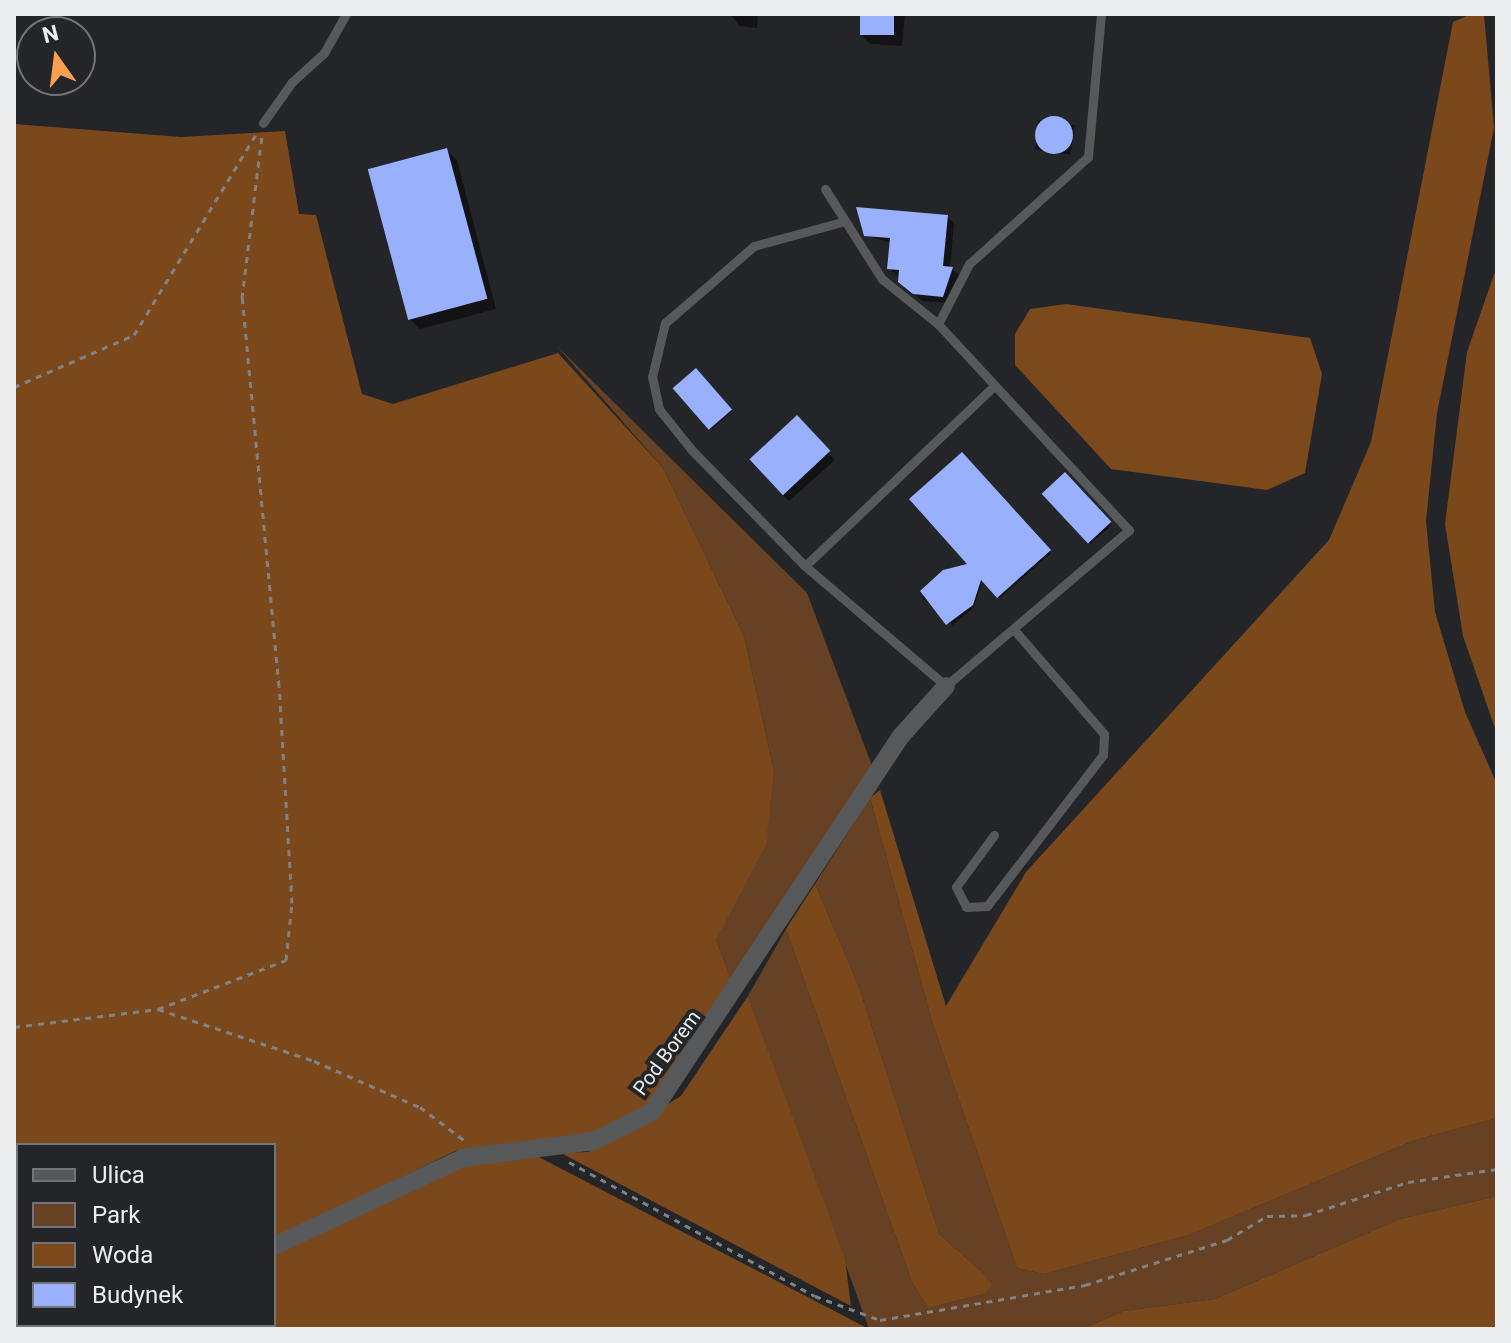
<!DOCTYPE html>
<style>
body{margin:0}
#map{position:relative;width:1511px;height:1343px;overflow:hidden;background:#242528;font-family:Roboto,sans-serif}
div>[style]{position:absolute}
[style*='--x']{left:calc(var(--x)*1px);top:calc(var(--y)*1px);width:calc(var(--w)*1px);rotate:calc(var(--a)*1deg)}
.green>*{inset:0;background:#664123}
.forest>*{inset:0;background:#7b481c}
.water>*{inset:0;background:#7c491d}
.shadow>*{inset:0;background:#0007;transform-origin:0 0}
.building>*{inset:0;background:#99b0fc;transform-origin:0 0}
.round{border-radius:50%}
.path>*{height:3px;margin-top:-1.5px;transform-origin:0;background:repeating-linear-gradient(90deg,#818284 0 6px,transparent 0 12px)}
.service>*{height:9px;margin:-4.5px;padding:0 4.5px;transform-origin:4.5px;border-radius:4.5px;background:#575859}
.minor>*{height:18px;margin:-9px;padding:0 9px;transform-origin:9px;border-radius:9px;background:#575859}
span{translate:-50% -50%;white-space:nowrap;text-align:center;line-height:1.15;-webkit-text-stroke:8px #242528;paint-order:stroke}
.street-label{font-size:20px;color:#ecedef}
.frame{position:absolute;inset:0;border:16px solid #ecedef;pointer-events:none}
.legend{position:absolute;left:16px;top:1143px;width:260px;height:184px;box-sizing:border-box;background:#242528;border:2px solid #747578;margin:0;padding:10px 14px;list-style:none;font-size:24px;color:#ecedef}
.legend li{display:flex;align-items:center;gap:16px;height:40px}
.legend b{width:40px;border:2px solid #747578}
.north{position:absolute;left:16px;top:16px;width:80px;height:80px;box-sizing:border-box;background:#242528;border:2px solid #747578;border-radius:50%;rotate:346deg;font-size:22px;font-weight:700;line-height:32px;text-align:center;color:#ecedef}
.north::after{content:'';display:block;margin:auto;width:28px;height:36px;background:#fa9f50;clip-path:polygon(50% 0,100% 100%,50% 72%,0 100%)}
</style>
<div id="map">
<div class="green">
<div style="clip-path:polygon(557px 346px,807px 593px,874px 771px,734px 987px,716px 940px,774px 771px,744px 636px,663px 468px)"></div>
<div style="clip-path:polygon(870px 798px,933px 1024px,1017px 1268px,1044px 1274px,1189px 1235px,1415px 1140px,1497px 1118px,1497px 1196px,1400px 1219px,1215px 1299px,1124px 1311px,1082px 1329px,869px 1329px,748px 996px,786px 929px,912px 1282px,928px 1308px,984px 1294px,983px 1273px,939px 1234px,859px 987px,815px 884px)"></div>
</div>
<div class="forest">
<div style="clip-path:polygon(1471px 14px,1484px 14px,1494px 128px,1437px 413px,1426px 521px,1435px 612px,1465px 712px,1497px 784px,1497px 1118px,1415px 1140px,1189px 1235px,1044px 1274px,1017px 1268px,933px 1024px,870px 798px,880px 790px,946px 1006px,1026px 872px,1329px 540px,1371px 442px,1453px 22px)"></div>
<div style="clip-path:polygon(14px 124px,181px 137px,285px 131px,299px 214px,316px 215px,362px 394px,393px 404px,558px 353px,663px 468px,744px 636px,774px 771px,766px 845px,716px 940px,734px 987px,660px 1096px,634px 1116px,589px 1138px,455px 1151px,274px 1239px,274px 1145px,18px 1145px,18px 1325px,91px 1325px,82px 1329px,14px 1329px)"></div>
<div style="clip-path:polygon(1497px 266px,1497px 734px,1463px 636px,1445px 524px,1467px 352px)"></div>
<div style="clip-path:polygon(815px 884px,859px 987px,939px 1234px,983px 1273px,992px 1285px,984px 1294px,928px 1308px,912px 1282px,786px 929px)"></div>
<div style="clip-path:polygon(748px 996px,845px 1259px,851px 1306px,561px 1153px,588px 1152px,681px 1096px)"></div>
<div style="clip-path:polygon(533px 1154px,869px 1329px,111px 1329px,274px 1325px,274px 1253px,464px 1163px)"></div>
<div style="clip-path:polygon(1497px 1196px,1497px 1329px,1082px 1329px,1124px 1311px,1215px 1299px,1400px 1219px)"></div>
</div>
<div class="water">
<div style="clip-path:polygon(1066px 304px,1310px 338px,1322px 374px,1305px 473px,1267px 490px,1111px 469px,1015px 365px,1015px 334px,1030px 309px)"></div>
</div>
<div class="shadow">
<div style="clip-path:polygon(730px 14px,758px 14px,757px 28px,740px 26px)"></div>
<div style="clip-path:polygon(862px 14px,905px 14px,902px 46px,870px 44px,860px 34px)"></div>
<div style="left:1039px;top:120px;width:36px;height:30px;rotate:8deg"></div>
<div style="clip-path:polygon(447px 151px,457px 160px,496px 309px,420px 329px,410px 319px)"></div>
<div style="clip-path:polygon(947px 217px,954px 223px,950px 268px,959px 275px,950px 303px,922px 301px,889px 268px,891px 243px,865px 235px)"></div>
<div style="left:696px;top:371px;width:54px;height:27px;rotate:48deg"></div>
<div style="clip-path:polygon(804px 424px,835px 460px,789px 501px,782px 494px)"></div>
<div style="clip-path:polygon(961px 454px,1051px 553px,1000px 598px,983px 579px,974px 607px,953px 625px,922px 597px,943px 572px,970px 565px)"></div>
<div style="left:1065px;top:474px;width:69px;height:28px;rotate:48deg"></div>
</div>
<div class="building">
<div style="left:860px;top:14px;width:34px;height:21px"></div>
<div class="round" style="left:1035px;top:116px;width:38px;height:38px"></div>
<div style="left:447px;top:148px;width:156px;height:82px;rotate:75deg"></div>
<div style="clip-path:polygon(856px 207px,948px 215px,943px 266px,953px 267px,943px 297px,913px 294px,898px 282px,899px 270px,887px 269px,890px 238px,864px 236px)"></div>
<div style="left:696px;top:368px;width:55px;height:31px;rotate:49deg"></div>
<div style="left:797px;top:415px;width:49px;height:65px;rotate:47deg"></div>
<div style="clip-path:polygon(962px 452px,1051px 550px,997px 598px,981px 580px,973px 605px,946px 625px,920px 591px,943px 570px,967px 564px,909px 499px)"></div>
<div style="left:1065px;top:472px;width:68px;height:32px;rotate:47deg"></div>
</div>
<div class="path">
<div style="--x:191;--y:14;--w:43;--a:0"></div>
<div style="--x:14;--y:387;--w:131;--a:-23.4"></div>
<div style="--x:134;--y:335;--w:237;--a:-58.7"></div>
<div style="--x:158;--y:1009;--w:164;--a:18.4"></div>
<div style="--x:314;--y:1061;--w:116;--a:23.5"></div>
<div style="--x:420;--y:1107;--w:55;--a:36.9"></div>
<div style="--x:14;--y:1027;--w:145;--a:-7.1"></div>
<div style="--x:158;--y:1009;--w:137;--a:-20.9"></div>
<div style="--x:286;--y:960;--w:57;--a:-84"></div>
<div style="--x:292;--y:903;--w:217;--a:-93.4"></div>
<div style="--x:279;--y:686;--w:390;--a:-95.4"></div>
<div style="--x:242;--y:298;--w:164;--a:-83"></div>
<div style="--x:569;--y:1162;--w:280;--a:28.6"></div>
<div style="--x:815;--y:1296;--w:69;--a:20.3"></div>
<div style="--x:880;--y:1320;--w:208;--a:-9.7"></div>
<div style="--x:1085;--y:1285;--w:149;--a:-17.6"></div>
<div style="--x:1227;--y:1240;--w:47;--a:-31"></div>
<div style="--x:1267;--y:1216;--w:39;--a:-1"></div>
<div style="--x:1306;--y:1215;--w:107;--a:-17.9"></div>
<div style="--x:1408;--y:1182;--w:90;--a:-8.3"></div>
</div>
<div class="service">
<div style="--x:263;--y:123;--w:50;--a:-54.7"></div>
<div style="--x:292;--y:82;--w:43;--a:-42.2"></div>
<div style="--x:324;--y:53;--w:45;--a:-60.6"></div>
<div style="--x:825;--y:189;--w:107;--a:57.7"></div>
<div style="--x:882;--y:279;--w:72;--a:38.8"></div>
<div style="--x:938;--y:324;--w:281;--a:47.2"></div>
<div style="--x:1129;--y:530;--w:240;--a:139.6"></div>
<div style="--x:946;--y:686;--w:185;--a:-139.6"></div>
<div style="--x:805;--y:566;--w:163;--a:-134.3"></div>
<div style="--x:691;--y:449;--w:51;--a:-128.7"></div>
<div style="--x:659;--y:409;--w:33;--a:-102"></div>
<div style="--x:652;--y:377;--w:56;--a:-76.5"></div>
<div style="--x:665;--y:323;--w:118;--a:-40.9"></div>
<div style="--x:754;--y:246;--w:91;--a:-15.3"></div>
<div style="--x:938;--y:324;--w:68;--a:-62.7"></div>
<div style="--x:969;--y:264;--w:160;--a:-42"></div>
<div style="--x:1088;--y:157;--w:144;--a:-84.8"></div>
<div style="--x:805;--y:566;--w:262;--a:-43.6"></div>
<div style="--x:994;--y:835;--w:64;--a:126.2"></div>
<div style="--x:956;--y:887;--w:22;--a:63"></div>
<div style="--x:966;--y:907;--w:21;--a:-3"></div>
<div style="--x:987;--y:906;--w:190;--a:-52.5"></div>
<div style="--x:1103;--y:755;--w:21;--a:-87"></div>
<div style="--x:1104;--y:734;--w:135;--a:-130.8"></div>
</div>
<div class="minor">
<div style="--x:274;--y:1246;--w:208;--a:-25"></div>
<div style="--x:463;--y:1158;--w:132;--a:-7.4"></div>
<div style="--x:594;--y:1141;--w:65;--a:-26.6"></div>
<div style="--x:652;--y:1112;--w:451;--a:-56.5"></div>
<div style="--x:901;--y:736;--w:67;--a:-48"></div>
<div style="--x:100;--y:1329;--w:10;--a:-24"></div>
</div>
<div class="street-label">
<span style="left:667px;top:1053px;rotate:-54deg">Pod Borem</span>
</div>
<div class="frame"></div>
<ul class="legend">
<li><b style="height:10px;background:#575859"></b>Ulica</li>
<li><b style="height:22px;background:#664123"></b>Park</li>
<li><b style="height:22px;background:#7c491d"></b>Woda</li>
<li><b style="height:22px;background:#99b0fc"></b>Budynek</li>
</ul>
<div class="north">N</div>
</div>
